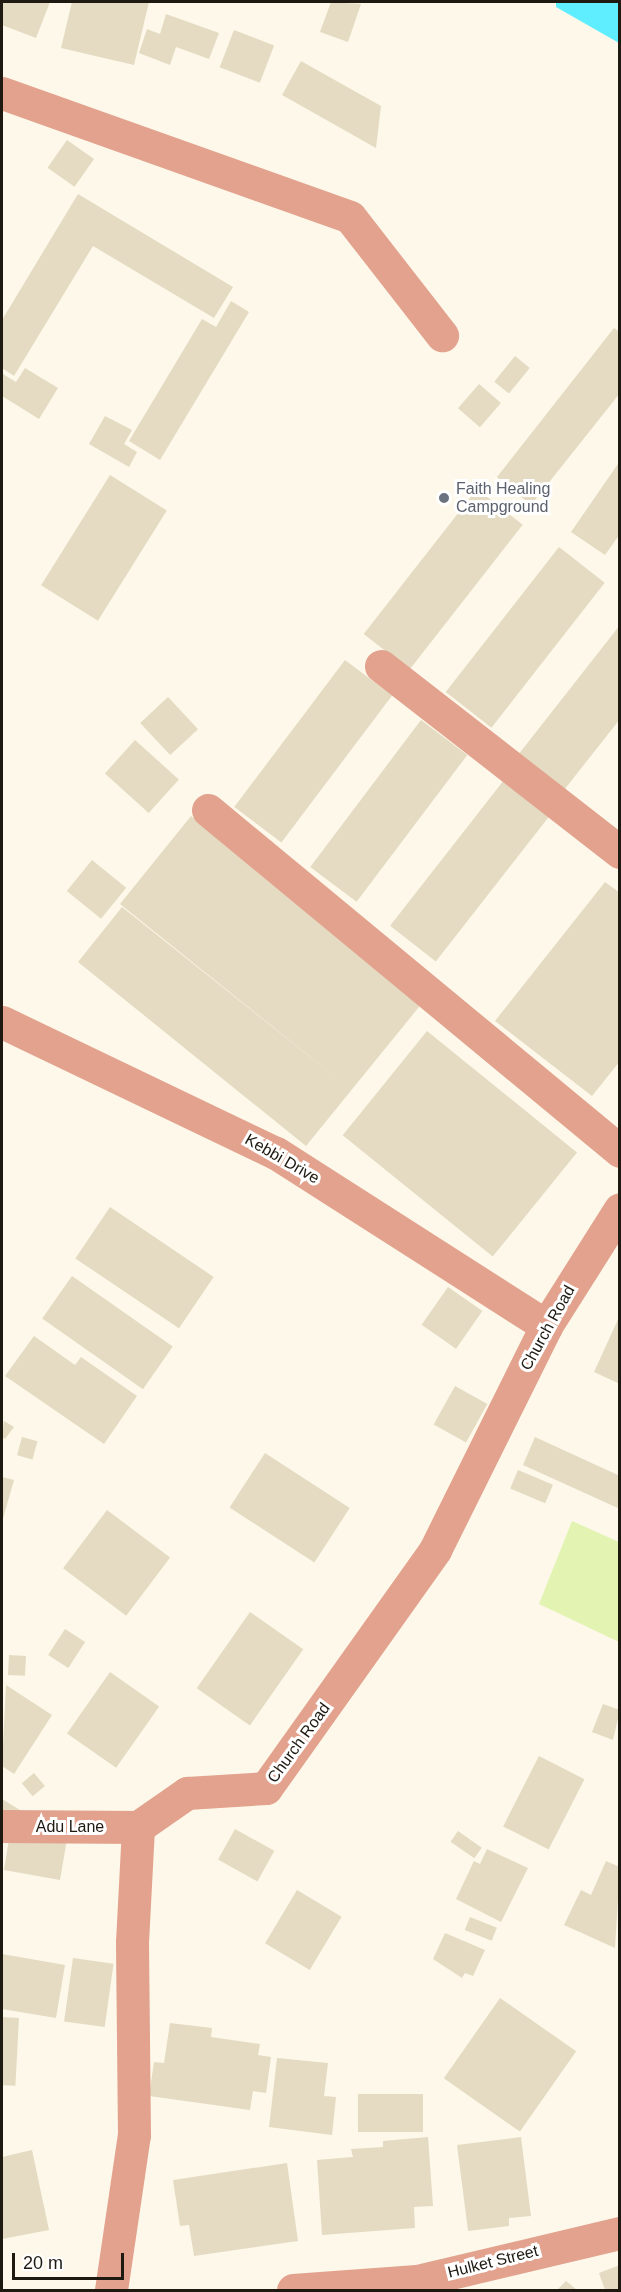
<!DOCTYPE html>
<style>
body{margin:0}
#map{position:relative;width:621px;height:2292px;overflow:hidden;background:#fdf8e9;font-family:Helvetica,sans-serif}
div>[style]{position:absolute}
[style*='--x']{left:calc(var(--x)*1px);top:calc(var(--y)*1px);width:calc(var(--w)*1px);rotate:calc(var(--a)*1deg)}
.green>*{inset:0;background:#e3f3b2}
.water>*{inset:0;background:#5feeff}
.building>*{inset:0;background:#e4dbc2;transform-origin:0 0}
.minor>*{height:33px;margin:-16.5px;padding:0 16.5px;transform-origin:16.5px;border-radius:16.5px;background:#e2a28e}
.dots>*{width:16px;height:16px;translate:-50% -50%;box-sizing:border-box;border:3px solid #fff;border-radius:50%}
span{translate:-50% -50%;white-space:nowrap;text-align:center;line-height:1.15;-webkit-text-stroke:6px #fff;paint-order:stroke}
.worship-label{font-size:16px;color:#5b616d}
.left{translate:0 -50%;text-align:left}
.street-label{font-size:16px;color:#1e1a11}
.frame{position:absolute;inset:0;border:3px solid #1e1a11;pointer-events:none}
.scale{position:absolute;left:12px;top:2253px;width:112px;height:27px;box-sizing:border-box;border:3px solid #1e1a11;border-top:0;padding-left:8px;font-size:18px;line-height:21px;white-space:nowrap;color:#1e1a11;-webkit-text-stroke:4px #fff;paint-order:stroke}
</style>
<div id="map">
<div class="green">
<div style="clip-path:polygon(572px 1521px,619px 1542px,619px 1642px,539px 1604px)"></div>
</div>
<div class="water">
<div style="clip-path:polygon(556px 2px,619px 2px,619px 43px,556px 7px)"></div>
</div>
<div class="building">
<div style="clip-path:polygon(2px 2px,50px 2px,36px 38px,2px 25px)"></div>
<div style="clip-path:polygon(72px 2px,149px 2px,134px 65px,61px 48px)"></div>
<div style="clip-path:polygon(331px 2px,361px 4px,348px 42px,320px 32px)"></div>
<div style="clip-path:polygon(166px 14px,219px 33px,209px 59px,176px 47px,170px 65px,139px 53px,147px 29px,160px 34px)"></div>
<div style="left:234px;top:30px;width:43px;height:40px;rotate:21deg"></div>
<div style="clip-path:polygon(301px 61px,381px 106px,376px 148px,282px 95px)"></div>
<div style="left:67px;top:140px;width:33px;height:34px;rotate:35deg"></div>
<div style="clip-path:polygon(78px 194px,233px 287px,214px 318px,93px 246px,14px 376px,2px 368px,2px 320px)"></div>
<div style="clip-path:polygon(231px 301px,249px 312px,160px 460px,129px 441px,202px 319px,216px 327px)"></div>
<div style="clip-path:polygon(614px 328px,620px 332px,620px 393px,531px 505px,497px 477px)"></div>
<div style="left:515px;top:356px;width:19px;height:33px;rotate:39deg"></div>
<div style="clip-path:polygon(25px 368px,58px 388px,39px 419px,2px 396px,3px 374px,16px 382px)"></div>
<div style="left:479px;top:384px;width:29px;height:32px;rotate:41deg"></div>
<div style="clip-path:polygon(105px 416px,132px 430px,124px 444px,137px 452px,129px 467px,89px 444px)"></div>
<div style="clip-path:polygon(620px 461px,620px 534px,605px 555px,571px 532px)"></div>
<div style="left:110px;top:475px;width:67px;height:130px;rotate:32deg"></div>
<div style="left:477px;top:489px;width:58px;height:184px;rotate:38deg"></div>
<div style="left:559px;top:547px;width:58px;height:184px;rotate:38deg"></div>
<div style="clip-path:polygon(620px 625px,620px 719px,564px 790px,518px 755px)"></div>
<div style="left:345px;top:660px;width:59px;height:184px;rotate:37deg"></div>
<div style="left:168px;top:697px;width:44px;height:38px;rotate:47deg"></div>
<div style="left:421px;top:720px;width:58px;height:184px;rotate:37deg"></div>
<div style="left:135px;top:740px;width:59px;height:45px;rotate:42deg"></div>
<div style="left:504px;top:780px;width:58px;height:185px;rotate:38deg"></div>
<div style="clip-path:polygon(191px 816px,423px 1002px,306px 1146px,78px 962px,122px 907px,344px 1084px,120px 904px)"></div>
<div style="left:92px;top:860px;width:44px;height:40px;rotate:39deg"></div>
<div style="clip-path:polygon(605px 882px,620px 893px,620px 1061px,592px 1096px,495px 1021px)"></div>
<div style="left:427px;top:1031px;width:193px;height:134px;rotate:39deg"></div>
<div style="left:110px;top:1207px;width:125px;height:62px;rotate:34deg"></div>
<div style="left:72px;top:1276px;width:123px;height:52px;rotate:35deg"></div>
<div style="left:448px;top:1287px;width:42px;height:46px;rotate:35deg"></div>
<div style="clip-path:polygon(620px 1315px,620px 1384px,594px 1372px)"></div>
<div style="clip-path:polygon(34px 1336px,75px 1365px,81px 1357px,137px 1396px,104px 1444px,5px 1376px)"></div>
<div style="left:455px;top:1386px;width:37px;height:44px;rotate:29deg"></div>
<div style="clip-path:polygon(4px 1421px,14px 1427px,5px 1439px,2px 1437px)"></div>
<div style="left:22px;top:1437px;width:16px;height:19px;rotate:15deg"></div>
<div style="clip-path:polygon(535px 1437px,620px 1476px,620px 1509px,523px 1465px)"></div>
<div style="left:265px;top:1453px;width:101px;height:65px;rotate:33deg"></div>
<div style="left:518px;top:1470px;width:38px;height:20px;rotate:23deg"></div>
<div style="clip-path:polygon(2px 1477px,14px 1480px,2px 1522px)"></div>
<div style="left:107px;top:1510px;width:79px;height:73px;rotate:37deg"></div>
<div style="left:250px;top:1612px;width:65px;height:93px;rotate:35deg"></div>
<div style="left:65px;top:1629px;width:24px;height:31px;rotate:33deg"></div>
<div style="left:9px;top:1655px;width:17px;height:20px;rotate:3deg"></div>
<div style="left:110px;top:1672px;width:60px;height:75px;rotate:35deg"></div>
<div style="clip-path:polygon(6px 1685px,52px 1715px,14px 1774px,2px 1766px)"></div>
<div style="clip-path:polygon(603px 1704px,620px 1710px,613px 1740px,592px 1732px)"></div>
<div style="left:539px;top:1756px;width:51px;height:79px;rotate:27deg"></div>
<div style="left:34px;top:1773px;width:17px;height:16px;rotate:50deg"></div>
<div style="clip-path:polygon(2px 1799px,67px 1839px,60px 1880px,4px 1870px,10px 1833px,2px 1828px)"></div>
<div style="left:235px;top:1829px;width:45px;height:35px;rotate:29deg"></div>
<div style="left:458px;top:1831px;width:29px;height:13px;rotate:35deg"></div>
<div style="clip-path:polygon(487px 1849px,528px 1868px,501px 1922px,456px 1899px,474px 1861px,480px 1864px)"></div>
<div style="clip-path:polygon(606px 1861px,620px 1867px,615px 1948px,564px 1925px,581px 1890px,591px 1895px)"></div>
<div style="left:297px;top:1890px;width:52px;height:62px;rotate:31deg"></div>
<div style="left:470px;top:1917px;width:29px;height:14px;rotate:22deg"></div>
<div style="clip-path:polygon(445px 1933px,485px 1950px,473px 1976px,465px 1973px,462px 1978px,433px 1959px)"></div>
<div style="clip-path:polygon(2px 1954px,65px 1965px,56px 2018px,2px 2009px)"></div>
<div style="left:73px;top:1958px;width:41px;height:64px;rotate:8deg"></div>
<div style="left:500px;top:1998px;width:93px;height:98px;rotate:35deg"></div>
<div style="left:2px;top:2017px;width:17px;height:68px;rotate:3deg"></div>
<div style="clip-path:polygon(170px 2023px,212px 2028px,211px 2037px,260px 2044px,258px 2055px,271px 2057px,266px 2093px,253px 2091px,250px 2110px,149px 2096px,154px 2062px,164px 2063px)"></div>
<div style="clip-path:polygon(277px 2058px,328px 2063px,324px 2096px,336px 2097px,332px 2135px,269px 2127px)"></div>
<div style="left:358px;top:2094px;width:65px;height:38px"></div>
<div style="clip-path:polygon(428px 2137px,433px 2206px,414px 2207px,415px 2228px,322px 2235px,317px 2160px,353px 2157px,351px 2149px,383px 2147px,383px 2141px)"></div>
<div style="clip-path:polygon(521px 2137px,531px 2216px,509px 2218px,509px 2226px,468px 2231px,457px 2145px)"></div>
<div style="clip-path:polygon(32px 2150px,49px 2230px,2px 2239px,2px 2157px)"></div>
<div style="clip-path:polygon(287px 2163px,298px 2241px,194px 2256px,189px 2225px,180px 2226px,173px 2180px)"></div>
<div style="clip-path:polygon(620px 2265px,620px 2290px,605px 2290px,599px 2273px)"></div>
<div style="clip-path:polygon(566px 2281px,577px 2290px,557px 2290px)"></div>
</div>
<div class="minor">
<div style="--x:2;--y:93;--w:369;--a:19.6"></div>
<div style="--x:350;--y:217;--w:150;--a:52.1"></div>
<div style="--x:381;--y:666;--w:303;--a:37.9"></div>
<div style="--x:208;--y:810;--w:535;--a:39.61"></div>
<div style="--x:2;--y:1022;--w:304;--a:25.6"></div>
<div style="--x:276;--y:1153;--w:321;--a:32.6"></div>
<div style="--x:2;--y:1826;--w:136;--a:0.4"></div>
<div style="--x:111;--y:2290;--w:157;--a:-81.6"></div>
<div style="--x:134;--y:2135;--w:193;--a:-90.6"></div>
<div style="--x:132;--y:1942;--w:115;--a:-87"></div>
<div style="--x:138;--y:1827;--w:60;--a:-34.8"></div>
<div style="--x:187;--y:1793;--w:79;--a:-3.6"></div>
<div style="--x:266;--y:1788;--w:292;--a:-54.6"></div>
<div style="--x:435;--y:1550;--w:250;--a:-63.6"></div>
<div style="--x:546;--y:1326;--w:138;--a:-57.7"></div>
<div style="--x:293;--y:2290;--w:124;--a:-4.2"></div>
<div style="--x:417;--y:2281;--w:209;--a:-13.3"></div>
</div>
<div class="dots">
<div style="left:444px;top:498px;background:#6b7280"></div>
</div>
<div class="worship-label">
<span class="left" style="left:456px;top:498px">Faith Healing<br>Campground</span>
</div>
<div class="street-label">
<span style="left:282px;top:1159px;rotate:30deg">Kebbi Drive</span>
<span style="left:548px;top:1328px;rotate:-61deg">Church Road</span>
<span style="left:299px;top:1743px;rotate:-54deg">Church Road</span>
<span style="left:70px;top:1827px">Adu Lane</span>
<span style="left:493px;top:2262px;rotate:-14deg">Hulket Street</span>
</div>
<div class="frame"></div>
<div class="scale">20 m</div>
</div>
